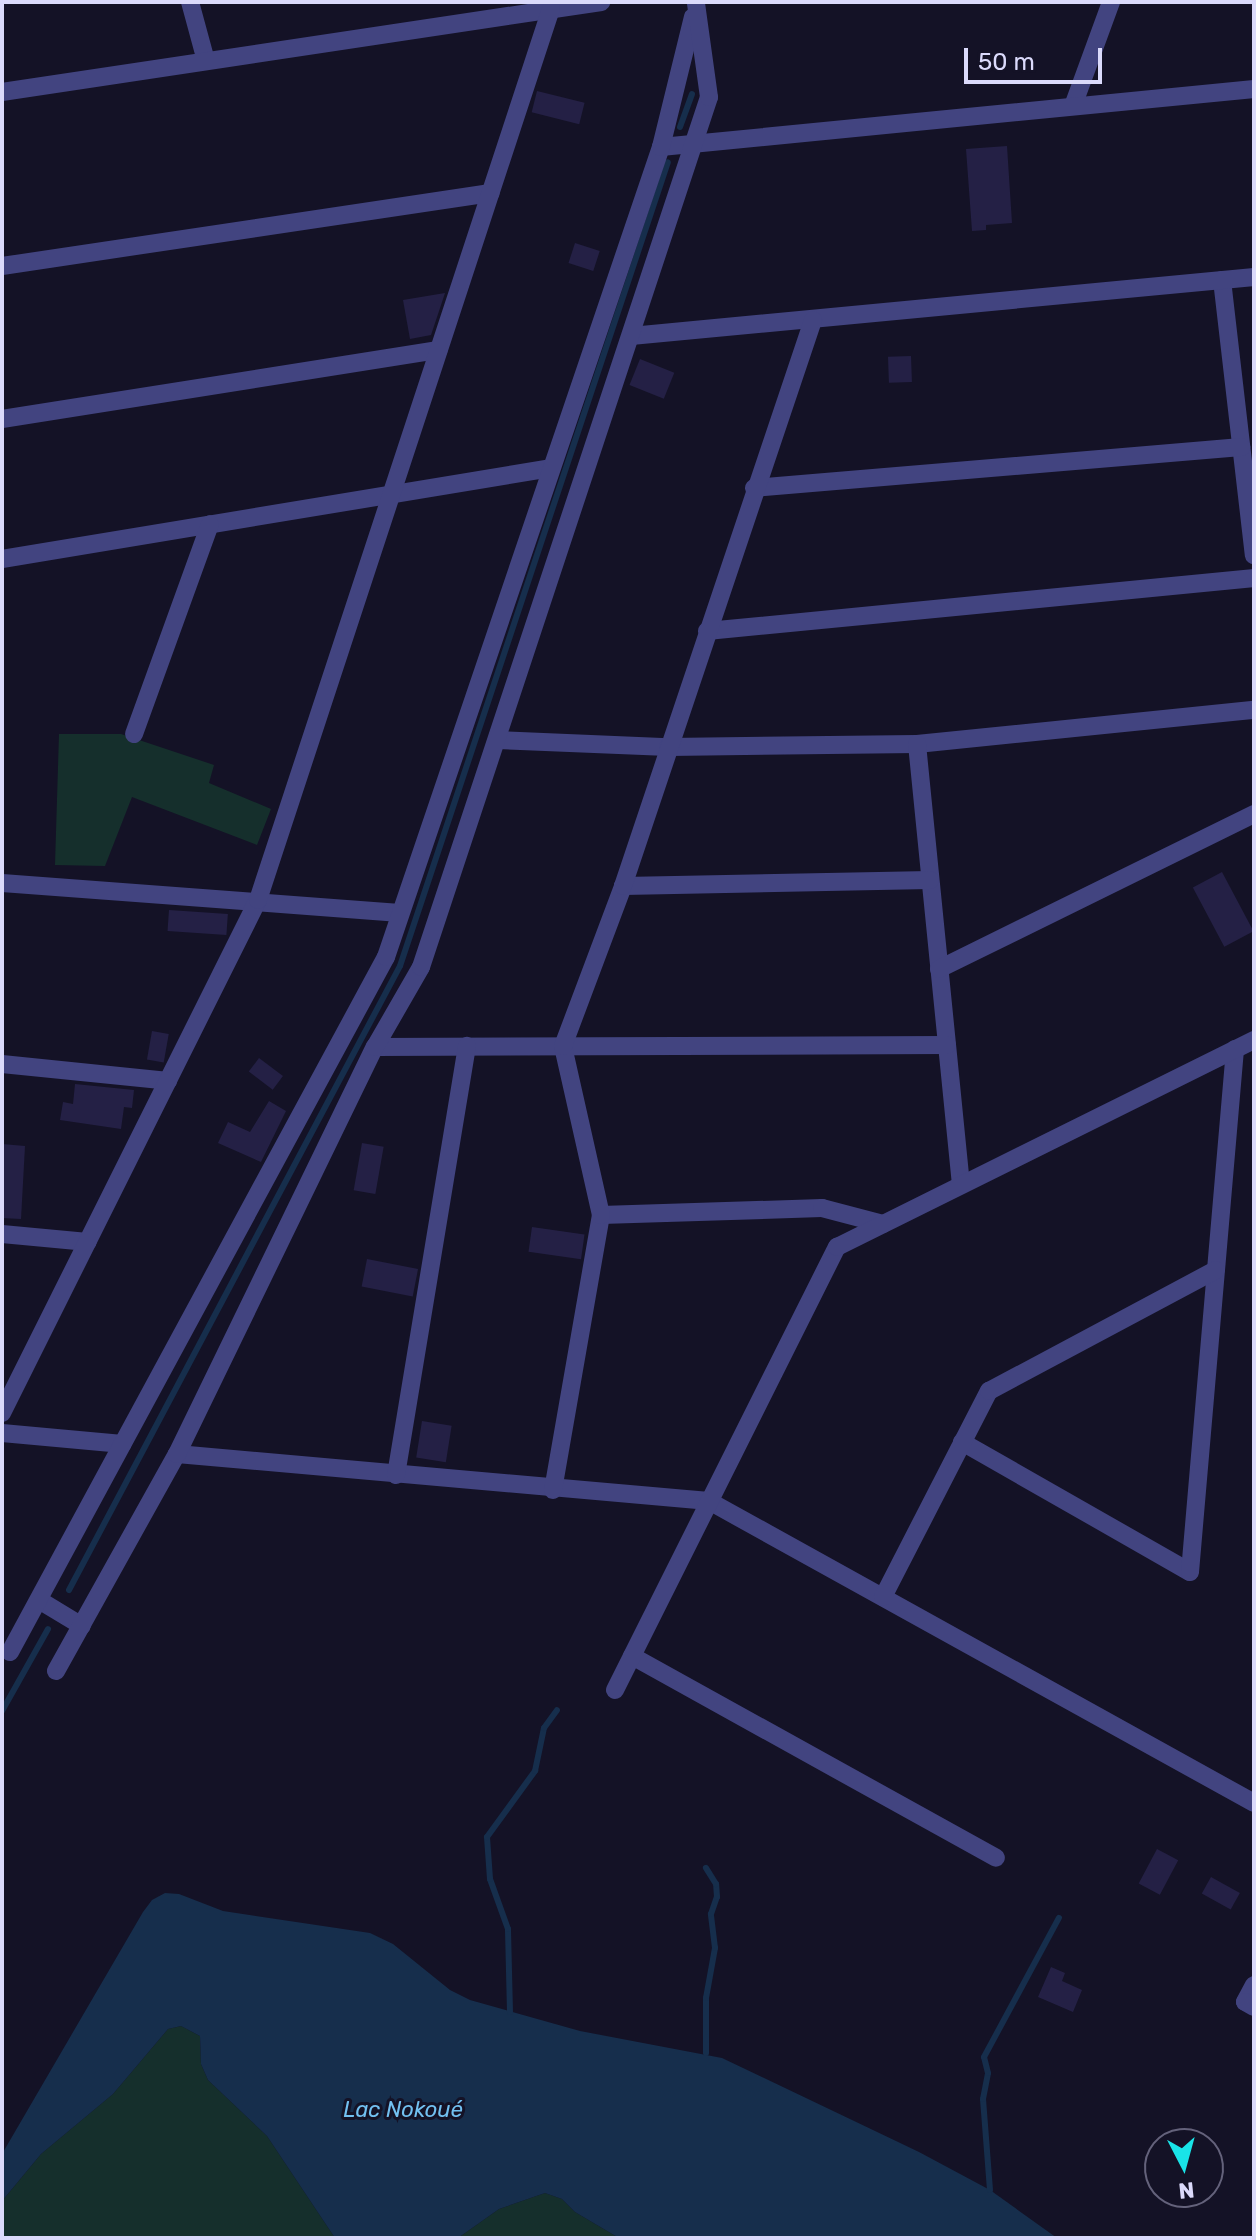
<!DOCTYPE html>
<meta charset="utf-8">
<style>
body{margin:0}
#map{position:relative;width:1256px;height:2240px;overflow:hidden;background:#141226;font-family:Rubik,sans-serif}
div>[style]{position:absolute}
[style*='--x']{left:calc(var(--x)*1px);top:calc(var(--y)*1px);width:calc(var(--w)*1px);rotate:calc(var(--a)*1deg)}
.green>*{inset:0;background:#152f2c}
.water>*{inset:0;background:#162e4c}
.stream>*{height:6px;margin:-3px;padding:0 3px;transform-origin:3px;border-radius:3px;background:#162e4c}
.building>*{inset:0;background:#242045;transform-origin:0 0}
.minor>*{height:18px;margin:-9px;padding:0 9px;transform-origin:9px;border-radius:9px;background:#424480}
span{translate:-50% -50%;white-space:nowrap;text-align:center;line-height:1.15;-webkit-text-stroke:6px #141226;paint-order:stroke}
.water-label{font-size:22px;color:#72c0f1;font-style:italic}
.frame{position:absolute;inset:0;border:4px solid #dbdafb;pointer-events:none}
.north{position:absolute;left:1144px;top:2128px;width:80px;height:80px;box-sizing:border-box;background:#141226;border:2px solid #64627b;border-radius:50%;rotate:174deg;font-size:22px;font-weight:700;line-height:32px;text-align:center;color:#dbdafb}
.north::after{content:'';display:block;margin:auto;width:28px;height:36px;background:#19e4e8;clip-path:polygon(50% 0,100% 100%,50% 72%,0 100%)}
.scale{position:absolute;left:964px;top:48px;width:138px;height:36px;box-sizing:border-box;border:4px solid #dbdafb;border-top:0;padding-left:10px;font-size:24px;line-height:28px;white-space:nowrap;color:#dbdafb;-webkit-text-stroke:6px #141226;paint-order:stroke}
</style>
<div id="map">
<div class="green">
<div style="clip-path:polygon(59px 734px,121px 734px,214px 765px,209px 783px,271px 809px,257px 845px,132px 797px,105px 866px,55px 865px)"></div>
<div style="clip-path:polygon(181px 2026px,200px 2036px,201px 2064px,208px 2080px,267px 2136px,335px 2238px,2px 2238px,2px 2201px,41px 2154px,113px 2094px,168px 2029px)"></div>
<div style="clip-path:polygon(545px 2193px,562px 2199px,575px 2212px,619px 2238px,458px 2238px,499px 2209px)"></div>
</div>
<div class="water">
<div style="clip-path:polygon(165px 1893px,179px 1894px,223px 1911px,370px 1933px,393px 1944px,450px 1990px,470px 2000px,580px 2031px,722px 2058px,919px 2152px,990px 2190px,1057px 2238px,619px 2238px,575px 2212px,562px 2199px,545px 2193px,499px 2209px,458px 2238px,335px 2238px,267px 2136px,208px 2080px,201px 2064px,200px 2036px,181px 2026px,168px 2029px,113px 2094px,41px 2154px,2px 2201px,2px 2154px,143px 1912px,152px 1900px)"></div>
</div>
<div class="stream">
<div style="--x:680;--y:127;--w:35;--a:-70"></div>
<div style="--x:69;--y:1590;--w:706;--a:-62.06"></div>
<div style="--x:400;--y:966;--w:847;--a:-71.57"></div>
<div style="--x:2;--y:1711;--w:94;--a:-60.7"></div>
<div style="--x:510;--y:2012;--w:83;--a:-91.4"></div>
<div style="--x:508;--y:1929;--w:53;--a:-109.8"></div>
<div style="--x:490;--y:1879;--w:42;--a:-94.1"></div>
<div style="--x:487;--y:1837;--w:82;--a:-54"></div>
<div style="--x:535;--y:1771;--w:44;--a:-78.2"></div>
<div style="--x:544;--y:1728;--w:22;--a:-54"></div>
<div style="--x:706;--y:2053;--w:55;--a:-90"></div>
<div style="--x:706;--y:1998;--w:51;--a:-79.8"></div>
<div style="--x:715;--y:1948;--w:34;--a:-97"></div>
<div style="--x:711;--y:1914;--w:18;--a:-71"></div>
<div style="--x:717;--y:1897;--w:13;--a:-94"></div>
<div style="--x:716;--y:1884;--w:19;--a:-122"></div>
<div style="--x:990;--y:2190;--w:91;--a:-94.4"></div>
<div style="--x:983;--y:2099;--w:26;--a:-79"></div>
<div style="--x:988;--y:2073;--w:16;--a:-104"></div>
<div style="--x:984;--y:2057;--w:158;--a:-61.7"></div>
</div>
<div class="building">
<div style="left:537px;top:91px;width:49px;height:22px;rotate:14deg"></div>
<div style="clip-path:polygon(1007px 146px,1012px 223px,986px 225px,986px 230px,972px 231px,966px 149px)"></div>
<div style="left:575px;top:243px;width:26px;height:21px;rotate:18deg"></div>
<div style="clip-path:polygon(445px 293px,431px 335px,410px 339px,403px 300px)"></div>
<div style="left:911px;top:356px;width:26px;height:23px;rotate:88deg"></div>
<div style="left:640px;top:359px;width:37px;height:28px;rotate:22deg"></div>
<div style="left:1222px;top:872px;width:67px;height:33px;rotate:62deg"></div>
<div style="left:169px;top:910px;width:59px;height:21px;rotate:4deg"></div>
<div style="left:152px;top:1031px;width:17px;height:29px;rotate:10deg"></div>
<div style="left:259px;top:1058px;width:30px;height:17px;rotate:37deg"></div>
<div style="clip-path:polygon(75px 1084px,134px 1090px,132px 1108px,124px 1107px,121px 1129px,60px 1120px,63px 1102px,73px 1104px)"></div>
<div style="clip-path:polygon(269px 1101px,286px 1111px,261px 1162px,218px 1143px,228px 1122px,250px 1132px)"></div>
<div style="left:362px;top:1143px;width:22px;height:48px;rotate:10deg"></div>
<div style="clip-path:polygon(2px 1144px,25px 1146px,21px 1219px,2px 1218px)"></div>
<div style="left:532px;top:1227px;width:53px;height:25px;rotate:8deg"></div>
<div style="left:367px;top:1259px;width:52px;height:28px;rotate:11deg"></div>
<div style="left:422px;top:1421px;width:30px;height:37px;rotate:9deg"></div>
<div style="left:1157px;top:1849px;width:24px;height:39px;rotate:28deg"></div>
<div style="left:1211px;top:1877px;width:33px;height:19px;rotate:29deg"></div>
<div style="clip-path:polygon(1051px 1967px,1065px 1973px,1062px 1981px,1082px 1990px,1073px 2012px,1038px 1997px)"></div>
</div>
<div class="minor">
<div style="--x:190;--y:2;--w:61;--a:74.8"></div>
<div style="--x:2;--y:92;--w:606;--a:-8.54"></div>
<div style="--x:1073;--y:106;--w:111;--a:-69.9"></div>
<div style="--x:661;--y:147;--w:596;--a:-5.59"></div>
<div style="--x:2;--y:266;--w:494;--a:-8.5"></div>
<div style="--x:1222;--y:280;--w:277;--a:83.4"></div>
<div style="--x:631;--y:336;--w:626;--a:-5.41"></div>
<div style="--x:2;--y:419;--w:442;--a:-9"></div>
<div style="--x:754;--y:488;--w:489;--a:-4.8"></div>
<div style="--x:2;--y:559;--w:556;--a:-9.41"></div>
<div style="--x:707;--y:631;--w:550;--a:-5.53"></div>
<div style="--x:134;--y:734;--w:223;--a:-70.1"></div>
<div style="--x:498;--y:740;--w:170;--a:2.4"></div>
<div style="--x:668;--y:747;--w:249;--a:-0.7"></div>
<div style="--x:917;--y:744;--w:339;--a:-5.8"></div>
<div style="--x:917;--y:744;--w:442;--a:84.3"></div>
<div style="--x:2;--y:883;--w:399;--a:4.3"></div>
<div style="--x:623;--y:886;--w:307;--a:-1.1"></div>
<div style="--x:939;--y:969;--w:351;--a:-26.2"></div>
<div style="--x:375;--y:1047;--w:572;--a:-0.2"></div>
<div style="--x:2;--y:1064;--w:167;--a:5.8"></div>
<div style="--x:601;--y:1215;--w:221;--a:-1.8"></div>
<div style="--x:822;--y:1208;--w:63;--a:14.7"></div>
<div style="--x:2;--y:1234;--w:86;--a:5.3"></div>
<div style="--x:2;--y:1413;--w:573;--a:-63.48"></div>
<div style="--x:258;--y:900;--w:938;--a:-71.8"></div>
<div style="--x:2;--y:1433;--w:121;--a:5.2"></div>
<div style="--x:962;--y:1442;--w:262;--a:29.7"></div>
<div style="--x:1190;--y:1572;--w:525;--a:-85.08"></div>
<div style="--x:177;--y:1454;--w:534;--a:5.05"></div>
<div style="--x:709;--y:1501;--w:623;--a:28.99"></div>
<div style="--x:396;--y:1475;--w:435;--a:-80.6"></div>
<div style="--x:553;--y:1490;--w:279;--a:-80.1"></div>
<div style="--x:601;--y:1215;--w:173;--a:-102.7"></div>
<div style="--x:563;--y:1046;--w:171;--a:-69.4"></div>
<div style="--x:623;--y:886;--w:597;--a:-71.44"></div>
<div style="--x:883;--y:1597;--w:232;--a:-62.8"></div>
<div style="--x:989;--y:1391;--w:257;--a:-28.1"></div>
<div style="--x:39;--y:1600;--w:50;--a:31.2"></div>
<div style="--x:10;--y:1652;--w:790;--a:-61.59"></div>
<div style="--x:386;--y:957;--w:855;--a:-71.25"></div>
<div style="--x:661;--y:147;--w:134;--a:-76.2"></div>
<div style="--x:632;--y:1656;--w:416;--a:29"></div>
<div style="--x:56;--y:1671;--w:248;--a:-60.9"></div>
<div style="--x:177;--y:1454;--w:453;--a:-64.1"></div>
<div style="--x:375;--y:1047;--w:92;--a:-60.1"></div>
<div style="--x:421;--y:967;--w:916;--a:-71.68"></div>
<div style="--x:709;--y:97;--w:95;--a:-97.9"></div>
<div style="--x:615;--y:1690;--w:496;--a:-63.4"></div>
<div style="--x:837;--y:1247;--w:466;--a:-26.4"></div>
<div style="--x:1254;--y:1985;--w:19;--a:118"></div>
<div style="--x:1245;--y:2002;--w:10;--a:29"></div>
</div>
<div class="water-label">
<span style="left:403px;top:2110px">Lac Nokoué</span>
</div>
<div class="frame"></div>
<div class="north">N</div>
<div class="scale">50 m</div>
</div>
